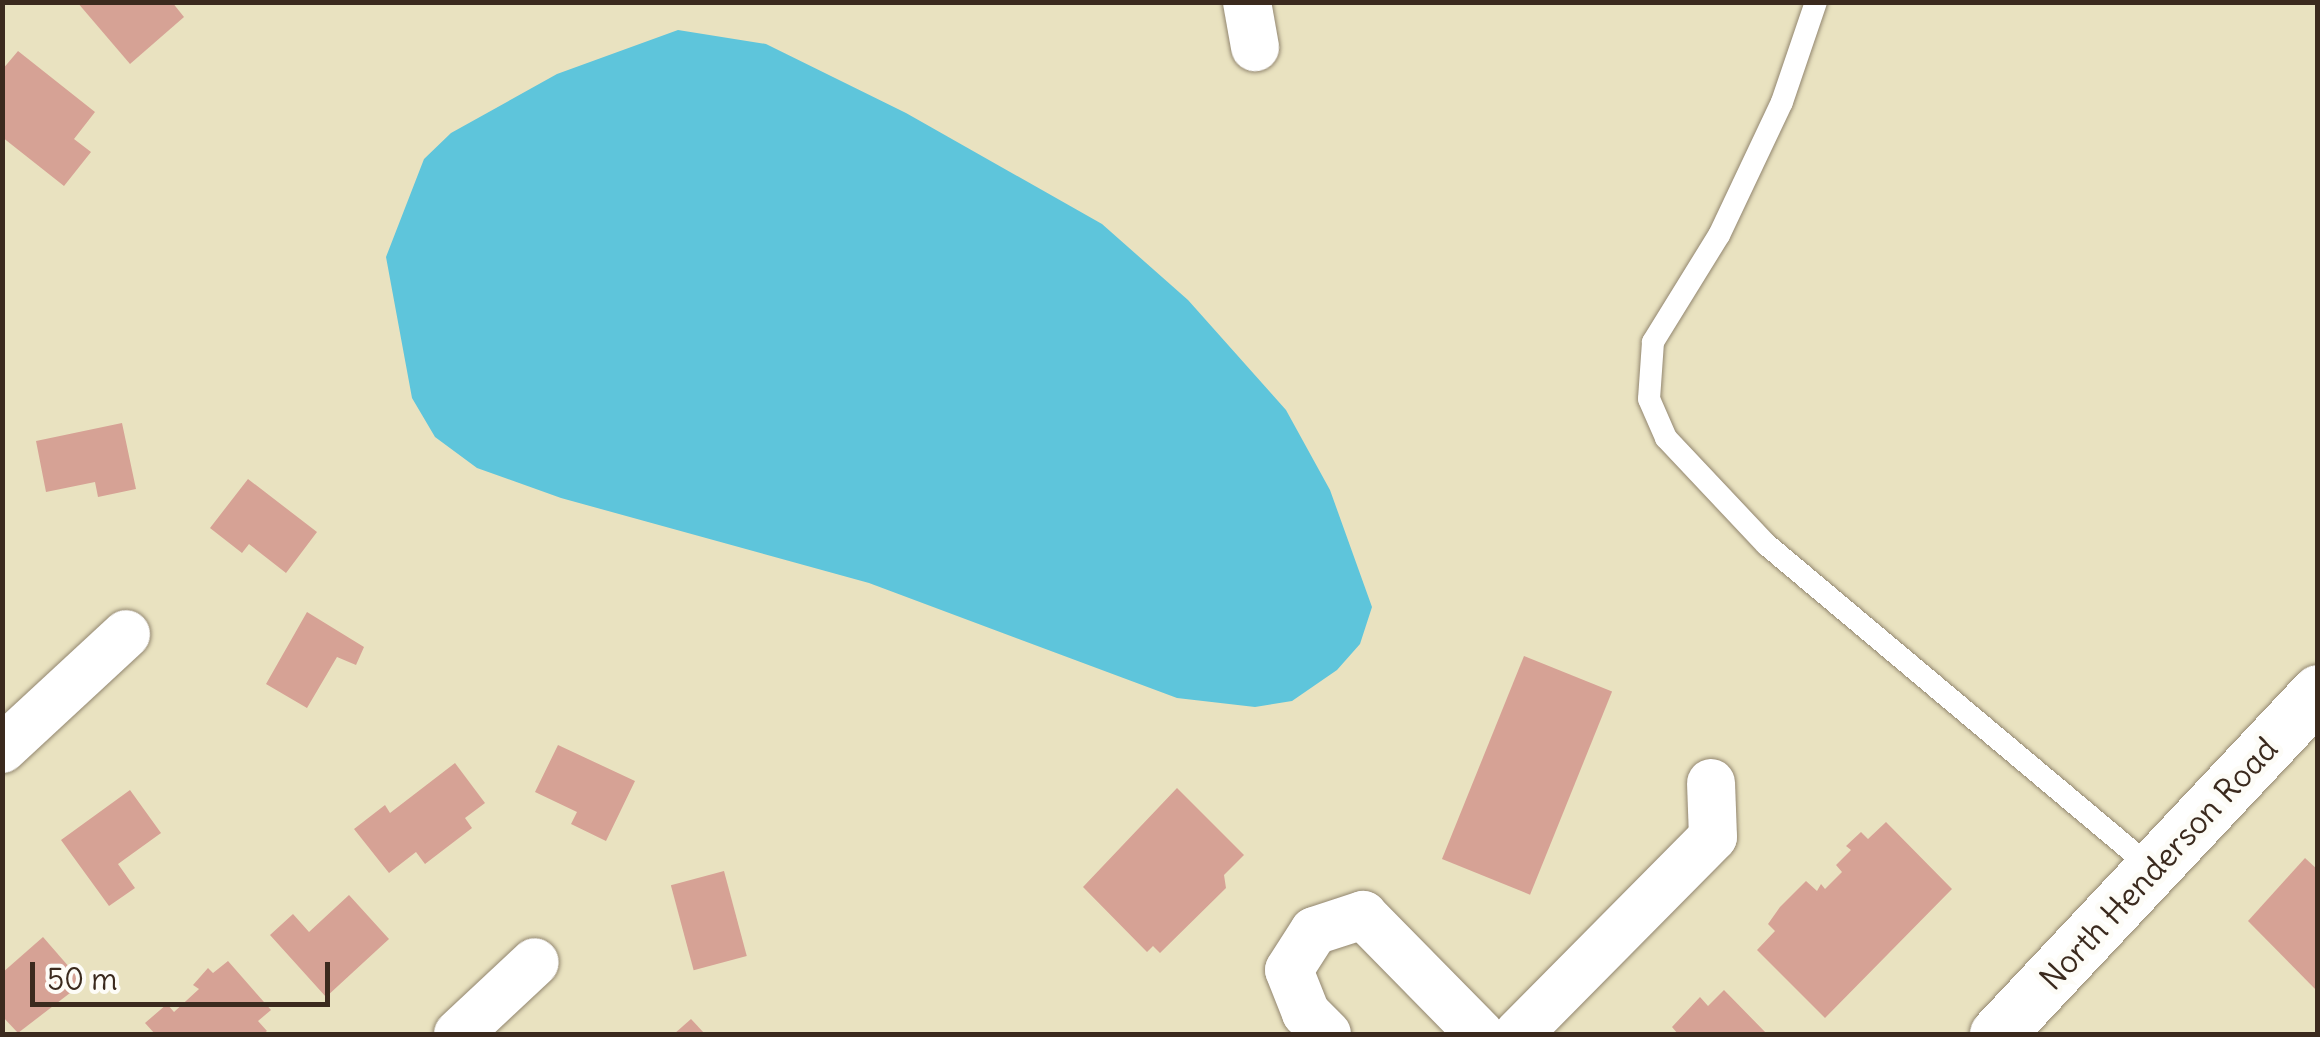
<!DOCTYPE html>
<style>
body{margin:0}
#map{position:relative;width:2320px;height:1037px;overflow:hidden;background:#e9e2c0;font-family:Delius,sans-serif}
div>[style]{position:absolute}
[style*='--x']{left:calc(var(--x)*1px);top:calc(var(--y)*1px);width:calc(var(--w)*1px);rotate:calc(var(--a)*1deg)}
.water>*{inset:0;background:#5ec5db}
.building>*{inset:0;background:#d6a295;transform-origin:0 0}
.roads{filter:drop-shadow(0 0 2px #92866f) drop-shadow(0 0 2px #92866f)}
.service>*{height:22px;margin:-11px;padding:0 11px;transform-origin:11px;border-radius:11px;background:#fff}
.minor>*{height:48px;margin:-24px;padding:0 24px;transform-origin:24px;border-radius:24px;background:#fff}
.secondary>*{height:55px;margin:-27.5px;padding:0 27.5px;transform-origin:27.5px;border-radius:27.5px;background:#fff}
span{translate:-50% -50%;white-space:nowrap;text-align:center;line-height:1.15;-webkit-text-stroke:10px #fdfcf7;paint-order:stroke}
.street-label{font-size:32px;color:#3b2a1e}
.frame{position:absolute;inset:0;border:5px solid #3b2a1e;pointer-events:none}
.scale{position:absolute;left:30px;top:962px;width:300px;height:45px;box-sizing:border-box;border:5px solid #3b2a1e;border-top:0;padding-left:12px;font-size:30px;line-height:35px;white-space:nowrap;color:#3b2a1e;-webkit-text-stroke:8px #fdfcf7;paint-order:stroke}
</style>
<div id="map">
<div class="water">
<div style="clip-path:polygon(678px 30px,766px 44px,906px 113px,1102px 224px,1188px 300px,1286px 410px,1330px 490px,1372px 607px,1360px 644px,1337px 670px,1292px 701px,1255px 707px,1177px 698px,869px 583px,561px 498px,477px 468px,435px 437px,412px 398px,386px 257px,424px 159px,451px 133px,557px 74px)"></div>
</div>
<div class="building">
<div style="clip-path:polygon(77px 2px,172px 2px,184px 17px,130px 64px)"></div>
<div style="clip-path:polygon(18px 51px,95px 112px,74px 139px,91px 152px,64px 186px,2px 137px,2px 70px)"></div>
<div style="clip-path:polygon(122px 423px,136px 489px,98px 497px,95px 482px,46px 492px,36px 441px)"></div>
<div style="clip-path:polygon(248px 479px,317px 532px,286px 573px,249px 544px,242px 553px,210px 528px)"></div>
<div style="clip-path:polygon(307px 612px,364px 647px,356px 665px,337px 657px,307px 708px,266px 684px)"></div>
<div style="left:1524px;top:656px;width:95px;height:219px;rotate:22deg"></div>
<div style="clip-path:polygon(558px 745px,635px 781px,606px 841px,571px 824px,577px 812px,535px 792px)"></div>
<div style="clip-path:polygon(455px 763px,485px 803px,465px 818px,472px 828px,425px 864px,416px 852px,389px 873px,354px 829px,385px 805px,390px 813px)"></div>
<div style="clip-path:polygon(1177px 788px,1244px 855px,1224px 875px,1226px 888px,1160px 953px,1153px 946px,1147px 952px,1083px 887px)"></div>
<div style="clip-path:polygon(130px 790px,161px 833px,118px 864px,135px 888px,109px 906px,61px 840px)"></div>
<div style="clip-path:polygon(1886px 822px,1952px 889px,1825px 1018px,1757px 950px,1775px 931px,1768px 924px,1780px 907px,1806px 881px,1817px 891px,1821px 884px,1825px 889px,1842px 872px,1836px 865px,1851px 850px,1846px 846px,1861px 832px,1868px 839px)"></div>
<div style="clip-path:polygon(2305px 858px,2318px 870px,2318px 992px,2248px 921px)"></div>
<div style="left:724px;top:871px;width:88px;height:55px;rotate:75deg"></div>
<div style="clip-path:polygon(349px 895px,389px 939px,326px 997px,270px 935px,293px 914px,309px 932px)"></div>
<div style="clip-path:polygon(43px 937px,83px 983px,18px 1033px,2px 1016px,2px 973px)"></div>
<div style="clip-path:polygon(228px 961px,271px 1010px,258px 1021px,267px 1031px,263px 1034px,155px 1034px,145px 1023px,167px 1004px,174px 1012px,199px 989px,193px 985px,208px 968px,213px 973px)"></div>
<div style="clip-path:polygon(1724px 990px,1767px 1034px,1678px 1034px,1672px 1027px,1700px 997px,1708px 1006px)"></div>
<div style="clip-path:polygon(691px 1019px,705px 1034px,674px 1034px)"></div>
</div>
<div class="roads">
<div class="service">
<div style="--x:1816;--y:2;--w:106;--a:108.8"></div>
<div style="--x:1782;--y:102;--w:147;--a:115.3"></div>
<div style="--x:1719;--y:235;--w:126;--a:121.7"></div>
<div style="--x:1653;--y:342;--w:57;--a:94"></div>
<div style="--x:1649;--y:399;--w:43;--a:66.4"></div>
<div style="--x:1666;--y:438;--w:147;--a:46.7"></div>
<div style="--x:1767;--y:545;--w:505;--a:40.02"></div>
</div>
<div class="minor">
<div style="--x:1247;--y:2;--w:46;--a:79.9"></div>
<div style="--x:2;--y:749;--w:169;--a:-42.8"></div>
<div style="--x:458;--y:1034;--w:105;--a:-43.1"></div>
<div style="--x:1327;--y:1034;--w:30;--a:-135"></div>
<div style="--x:1306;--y:1013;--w:46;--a:-111.6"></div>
<div style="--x:1289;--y:970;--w:46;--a:-57.3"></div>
<div style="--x:1314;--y:931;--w:52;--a:-18.1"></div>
<div style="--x:1363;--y:915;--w:167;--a:45.5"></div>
<div style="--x:1518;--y:1034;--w:277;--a:-45.3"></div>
<div style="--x:1713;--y:837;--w:54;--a:-92.1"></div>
</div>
<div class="secondary">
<div style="--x:1997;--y:1034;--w:469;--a:-46.8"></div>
</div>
</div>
<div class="street-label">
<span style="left:2159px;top:864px;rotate:-47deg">North Henderson Road</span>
</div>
<div class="frame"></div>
<div class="scale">50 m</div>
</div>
